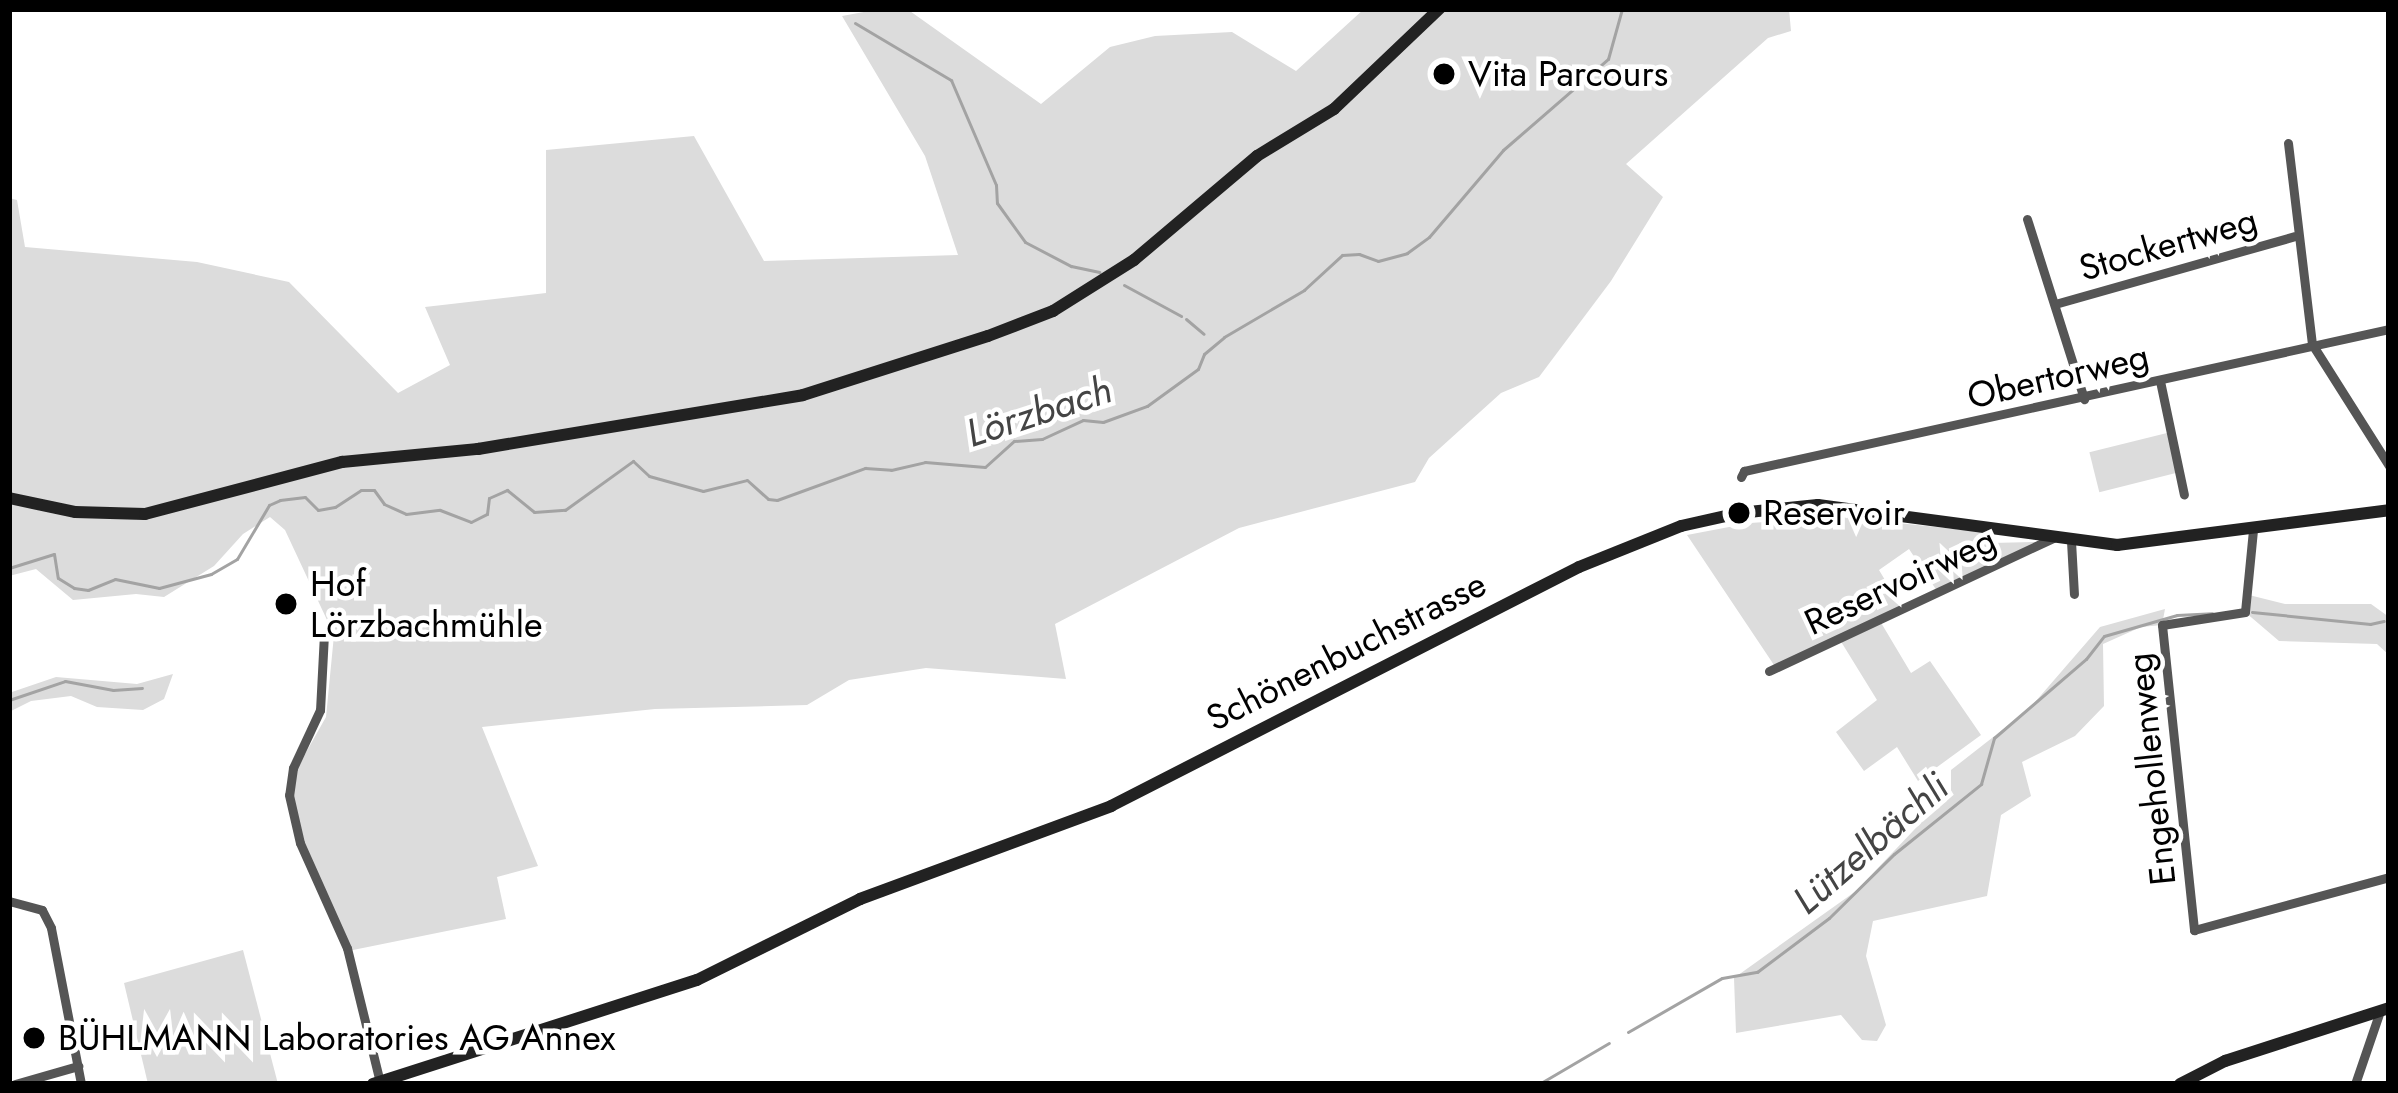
<!DOCTYPE html>
<meta charset="utf-8">
<style>
body{margin:0}
#map{position:relative;width:2398px;height:1093px;overflow:hidden;background:#fff;font-family:Jost,sans-serif}
div>[style]{position:absolute}
[style*='--x']{left:calc(var(--x)*1px);top:calc(var(--y)*1px);width:calc(var(--w)*1px);rotate:calc(var(--a)*1deg)}
.green>*{inset:0;background:#dcdcdc;transform-origin:0 0}
.stream>*{height:3px;margin:-1.5px;padding:0 1.5px;transform-origin:1.5px;border-radius:1.5px;background:#a3a3a3}
.street>*{height:9px;margin:-4.5px;padding:0 4.5px;transform-origin:4.5px;border-radius:4.5px;background:#555}
.secondary>*{height:12px;margin:-6px;padding:0 6px;transform-origin:6px;border-radius:6px;background:#222}
.dots>*{width:33px;height:33px;translate:-50% -50%;box-sizing:border-box;border:6px solid #fff;border-radius:50%}
span{translate:-50% -50%;white-space:nowrap;text-align:center;line-height:1.15;-webkit-text-stroke:9px #fff;paint-order:stroke}
.poi-label{font-size:36px;color:#000}
.left{translate:0 -50%;text-align:left}
.street-label{font-size:36px;color:#000}
.water-label{font-size:39px;color:#444;font-style:italic}
.frame{position:absolute;inset:0;border:12px solid #000;pointer-events:none}
</style>
<div id="map">
<div class="green">
<div style="clip-path:polygon(880px 9px,907px 9px,1041px 104px,1110px 47px,1155px 36px,1232px 32px,1296px 71px,1364px 9px,1789px 9px,1791px 31px,1768px 38px,1626px 164px,1663px 197px,1611px 281px,1539px 377px,1501px 393px,1429px 458px,1415px 482px,1239px 528px,1055px 624px,1066px 679px,926px 668px,849px 680px,807px 705px,655px 709px,482px 727px,538px 866px,497px 877px,506px 919px,348px 951px,298px 831px,291px 779px,326px 717px,334px 635px,285px 530px,270px 517px,243px 534px,214px 566px,164px 597px,136px 594px,73px 600px,36px 569px,9px 576px,9px 198px,17px 200px,25px 247px,197px 262px,289px 282px,398px 393px,450px 365px,425px 307px,546px 293px,546px 150px,694px 136px,764px 261px,958px 255px,925px 156px,842px 16px)"></div>
<div style="left:2167px;top:433px;width:41px;height:80px;rotate:76deg"></div>
<div style="clip-path:polygon(1841px 517px,1993px 533px,1991px 543px,2038px 542px,1939px 594px,1909px 549px,1879px 570px,1903px 610px,1880px 621px,1911px 673px,1930px 661px,1981px 735px,1918px 781px,1897px 747px,1864px 771px,1836px 732px,1877px 700px,1840px 640px,1776px 668px,1687px 535px,1750px 523px)"></div>
<div style="clip-path:polygon(2249px 595px,2285px 604px,2371px 604px,2389px 617px,2389px 655px,2377px 644px,2279px 641px,2245px 612px)"></div>
<div style="clip-path:polygon(2165px 609px,2162px 625px,2141px 627px,2103px 644px,2104px 706px,2075px 736px,2022px 762px,2031px 796px,2001px 815px,1987px 896px,1873px 921px,1866px 956px,1886px 1025px,1877px 1041px,1862px 1040px,1841px 1015px,1736px 1033px,1734px 978px,1856px 891px,1951px 791px,1951px 770px,2029px 709px,2100px 627px)"></div>
<div style="clip-path:polygon(173px 674px,164px 699px,143px 710px,97px 707px,71px 696px,31px 701px,9px 712px,9px 693px,56px 677px,137px 684px)"></div>
<div style="clip-path:polygon(243px 950px,278px 1084px,148px 1084px,124px 983px)"></div>
</div>
<div class="stream">
<div style="--x:855;--y:23;--w:112;--a:30.7"></div>
<div style="--x:951;--y:80;--w:114;--a:66.8"></div>
<div style="--x:996;--y:185;--w:18;--a:87"></div>
<div style="--x:997;--y:203;--w:48;--a:54.3"></div>
<div style="--x:1025;--y:242;--w:52;--a:27.6"></div>
<div style="--x:1071;--y:266;--w:29;--a:12"></div>
<div style="--x:1124;--y:285;--w:65;--a:28.5"></div>
<div style="--x:1186;--y:319;--w:23;--a:40"></div>
<div style="--x:9;--y:568;--w:47;--a:-17.3"></div>
<div style="--x:54;--y:554;--w:24;--a:81"></div>
<div style="--x:58;--y:578;--w:19;--a:32"></div>
<div style="--x:74;--y:588;--w:14;--a:8"></div>
<div style="--x:88;--y:590;--w:29;--a:-22"></div>
<div style="--x:115;--y:579;--w:45;--a:11.6"></div>
<div style="--x:159;--y:588;--w:54;--a:-15.1"></div>
<div style="--x:211;--y:574;--w:30;--a:-30"></div>
<div style="--x:237;--y:559;--w:63;--a:-59.3"></div>
<div style="--x:269;--y:505;--w:12;--a:-24"></div>
<div style="--x:280;--y:500;--w:25;--a:-7"></div>
<div style="--x:305;--y:497;--w:18;--a:45"></div>
<div style="--x:318;--y:510;--w:17;--a:-10"></div>
<div style="--x:335;--y:507;--w:31;--a:-33"></div>
<div style="--x:361;--y:490;--w:13;--a:0"></div>
<div style="--x:374;--y:490;--w:17;--a:54"></div>
<div style="--x:384;--y:504;--w:24;--a:24"></div>
<div style="--x:406;--y:514;--w:34;--a:-7"></div>
<div style="--x:440;--y:510;--w:33;--a:21"></div>
<div style="--x:471;--y:522;--w:18;--a:-27"></div>
<div style="--x:487;--y:514;--w:16;--a:-83"></div>
<div style="--x:489;--y:498;--w:20;--a:-24"></div>
<div style="--x:507;--y:490;--w:35;--a:39"></div>
<div style="--x:534;--y:512;--w:31;--a:-4"></div>
<div style="--x:565;--y:510;--w:84;--a:-35.8"></div>
<div style="--x:633;--y:461;--w:22;--a:43"></div>
<div style="--x:649;--y:476;--w:56;--a:15.5"></div>
<div style="--x:703;--y:491;--w:45;--a:-14"></div>
<div style="--x:747;--y:480;--w:28;--a:42"></div>
<div style="--x:768;--y:499;--w:9;--a:6"></div>
<div style="--x:777;--y:500;--w:94;--a:-20"></div>
<div style="--x:865;--y:468;--w:26;--a:4"></div>
<div style="--x:891;--y:470;--w:35;--a:-13"></div>
<div style="--x:925;--y:462;--w:60;--a:4.8"></div>
<div style="--x:985;--y:467;--w:39;--a:-42"></div>
<div style="--x:1014;--y:441;--w:28;--a:-4"></div>
<div style="--x:1042;--y:439;--w:45;--a:-24.9"></div>
<div style="--x:1083;--y:420;--w:20;--a:6"></div>
<div style="--x:1103;--y:422;--w:47;--a:-20"></div>
<div style="--x:1147;--y:406;--w:63;--a:-36"></div>
<div style="--x:1198;--y:369;--w:16;--a:-68"></div>
<div style="--x:1204;--y:354;--w:26;--a:-40"></div>
<div style="--x:1224;--y:337;--w:93;--a:-30.4"></div>
<div style="--x:1304;--y:290;--w:52;--a:-42.6"></div>
<div style="--x:1342;--y:255;--w:17;--a:-3"></div>
<div style="--x:1359;--y:254;--w:20;--a:20"></div>
<div style="--x:1378;--y:261;--w:30;--a:-15"></div>
<div style="--x:1407;--y:253;--w:27;--a:-36"></div>
<div style="--x:1429;--y:237;--w:114;--a:-49.6"></div>
<div style="--x:1503;--y:150;--w:139;--a:-40.9"></div>
<div style="--x:1608;--y:59;--w:52;--a:-74.4"></div>
<div style="--x:2252;--y:612;--w:119;--a:5.8"></div>
<div style="--x:2370;--y:624;--w:14;--a:-12"></div>
<div style="--x:9;--y:700;--w:59;--a:-18.7"></div>
<div style="--x:65;--y:681;--w:49;--a:10.6"></div>
<div style="--x:113;--y:690;--w:29;--a:-4"></div>
<div style="--x:1628;--y:1032;--w:108;--a:-29.9"></div>
<div style="--x:1722;--y:978;--w:36;--a:-10"></div>
<div style="--x:1757;--y:972;--w:90;--a:-36.9"></div>
<div style="--x:1829;--y:918;--w:91;--a:-44.6"></div>
<div style="--x:1894;--y:854;--w:112;--a:-38.8"></div>
<div style="--x:1981;--y:784;--w:48;--a:-74.2"></div>
<div style="--x:1994;--y:738;--w:121;--a:-40.7"></div>
<div style="--x:2086;--y:659;--w:29;--a:-52"></div>
<div style="--x:2104;--y:636;--w:76;--a:-16"></div>
<div style="--x:2177;--y:615;--w:35;--a:-3"></div>
<div style="--x:1539;--y:1084;--w:81;--a:-30.4"></div>
</div>
<div class="street">
<div style="--x:2288;--y:143;--w:202;--a:83.2"></div>
<div style="--x:2312;--y:344;--w:144;--a:57.7"></div>
<div style="--x:2027;--y:219;--w:189;--a:72.4"></div>
<div style="--x:2055;--y:304;--w:249;--a:-15.8"></div>
<div style="--x:2160;--y:381;--w:116;--a:78.1"></div>
<div style="--x:1741;--y:477;--w:7;--a:-63"></div>
<div style="--x:1744;--y:471;--w:660;--a:-12.42"></div>
<div style="--x:2253;--y:530;--w:82;--a:95.6"></div>
<div style="--x:2245;--y:612;--w:84;--a:171.1"></div>
<div style="--x:2162;--y:625;--w:307;--a:84"></div>
<div style="--x:2194;--y:930;--w:202;--a:-15.2"></div>
<div style="--x:2071;--y:541;--w:53;--a:86.8"></div>
<div style="--x:324;--y:634;--w:76;--a:93"></div>
<div style="--x:320;--y:710;--w:64;--a:115"></div>
<div style="--x:293;--y:768;--w:27;--a:98"></div>
<div style="--x:289;--y:795;--w:49;--a:77.1"></div>
<div style="--x:300;--y:843;--w:115;--a:65.9"></div>
<div style="--x:347;--y:948;--w:138;--a:76.2"></div>
<div style="--x:1769;--y:671;--w:314;--a:-25.1"></div>
<div style="--x:9;--y:901;--w:34;--a:15"></div>
<div style="--x:42;--y:910;--w:20;--a:63"></div>
<div style="--x:51;--y:928;--w:159;--a:79.1"></div>
<div style="--x:15;--y:1084;--w:66;--a:-15.9"></div>
<div style="--x:2355;--y:1084;--w:77;--a:-71.1"></div>
</div>
<div class="secondary">
<div style="--x:9;--y:498;--w:67;--a:12"></div>
<div style="--x:75;--y:512;--w:70;--a:1.6"></div>
<div style="--x:145;--y:514;--w:204;--a:-14.8"></div>
<div style="--x:342;--y:462;--w:137;--a:-5.5"></div>
<div style="--x:478;--y:449;--w:329;--a:-9.4"></div>
<div style="--x:803;--y:395;--w:194;--a:-17.7"></div>
<div style="--x:988;--y:336;--w:70;--a:-21"></div>
<div style="--x:1053;--y:311;--w:96;--a:-32.2"></div>
<div style="--x:1134;--y:260;--w:161;--a:-40.2"></div>
<div style="--x:1257;--y:156;--w:90;--a:-31.4"></div>
<div style="--x:1334;--y:109;--w:145;--a:-43.6"></div>
<div style="--x:373;--y:1084;--w:340;--a:-17.8"></div>
<div style="--x:697;--y:980;--w:182;--a:-26.4"></div>
<div style="--x:860;--y:899;--w:268;--a:-20.3"></div>
<div style="--x:1111;--y:806;--w:525;--a:-27.05"></div>
<div style="--x:1579;--y:567;--w:110;--a:-21.9"></div>
<div style="--x:1681;--y:526;--w:59;--a:-12.6"></div>
<div style="--x:1739;--y:513;--w:79;--a:-5.8"></div>
<div style="--x:1818;--y:505;--w:302;--a:7.6"></div>
<div style="--x:2117;--y:545;--w:274;--a:-7.3"></div>
<div style="--x:2180;--y:1084;--w:51;--a:-27.1"></div>
<div style="--x:2225;--y:1061;--w:172;--a:-17.9"></div>
</div>
<div class="dots">
<div style="left:1444px;top:74px;background:#000"></div>
<div style="left:1739px;top:513px;background:#000"></div>
<div style="left:286px;top:604px;background:#000"></div>
<div style="left:34px;top:1038px;background:#000"></div>
</div>
<div class="poi-label">
<span class="left" style="left:1468px;top:74px">Vita Parcours</span>
<span class="left" style="left:1763px;top:513px">Reservoir</span>
<span class="left" style="left:310px;top:604px">Hof<br>Lörzbachmühle</span>
<span class="left" style="left:58px;top:1038px">BÜHLMANN Laboratories AG Annex</span>
</div>
<div class="street-label">
<span style="left:2168px;top:244px;rotate:-16deg">Stockertweg</span>
<span style="left:2058px;top:376px;rotate:-13deg">Obertorweg</span>
<span style="left:1900px;top:581px;rotate:-25deg">Reservoirweg</span>
<span style="left:1346px;top:651px;rotate:-27deg">Schönenbuchstrasse</span>
<span style="left:2151px;top:769px;rotate:-96deg">Engehollenweg</span>
</div>
<div class="water-label">
<span style="left:1039px;top:412px;rotate:-18deg">Lörzbach</span>
<span style="left:1871px;top:844px;rotate:-41deg">Lützelbächli</span>
</div>
<div class="frame"></div>
</div>
